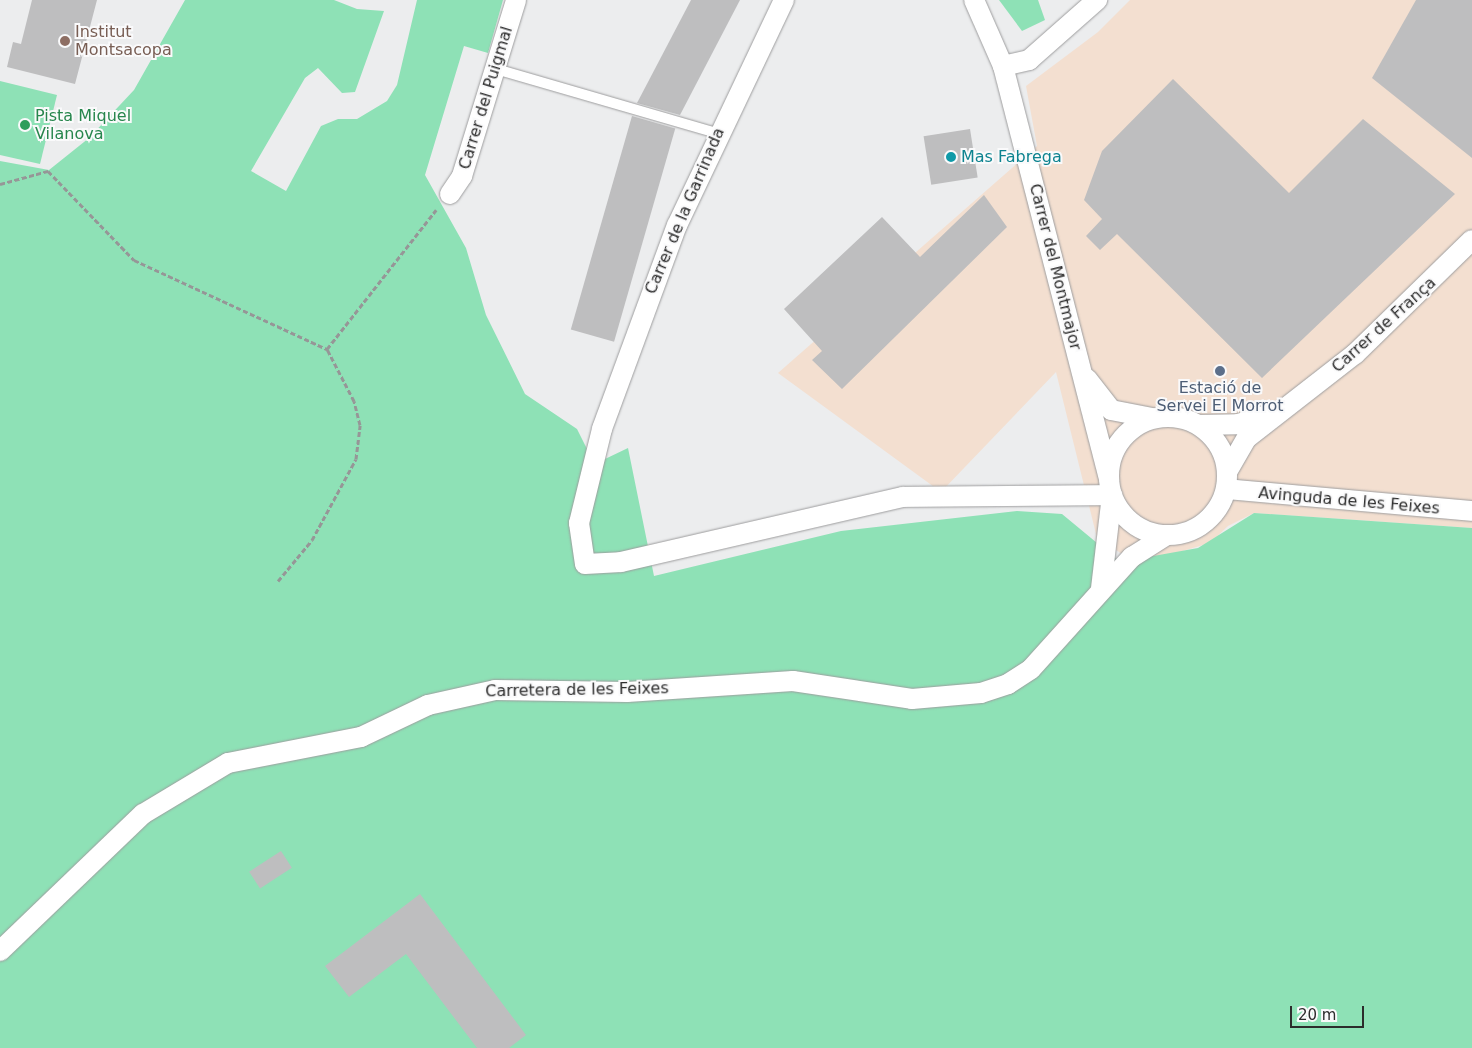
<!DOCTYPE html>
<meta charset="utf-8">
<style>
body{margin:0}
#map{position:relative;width:1472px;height:1048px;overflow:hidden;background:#ecedee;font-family:"DejaVu Sans",sans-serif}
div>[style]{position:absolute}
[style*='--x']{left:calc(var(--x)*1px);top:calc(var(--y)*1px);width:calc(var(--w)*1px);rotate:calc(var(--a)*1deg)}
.industrial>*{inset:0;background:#f3dfd0}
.green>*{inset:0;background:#8ee1b6}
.building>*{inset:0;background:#bebebf;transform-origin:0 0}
.path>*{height:3px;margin-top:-1.5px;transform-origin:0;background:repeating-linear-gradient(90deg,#969697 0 5px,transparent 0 7.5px)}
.roads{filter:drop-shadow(0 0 1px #9d9d9e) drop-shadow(0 0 1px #9d9d9e)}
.service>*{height:10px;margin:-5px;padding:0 5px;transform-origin:5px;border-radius:5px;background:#fff}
.minor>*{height:20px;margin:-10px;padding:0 10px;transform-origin:10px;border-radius:10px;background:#fff}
.minor>.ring{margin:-10px;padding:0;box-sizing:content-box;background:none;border:20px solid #fff;border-radius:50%}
.dots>*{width:14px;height:14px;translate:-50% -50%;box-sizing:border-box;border:2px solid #fafafb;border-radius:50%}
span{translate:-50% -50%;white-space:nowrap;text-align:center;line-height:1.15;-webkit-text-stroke:4px #fafafb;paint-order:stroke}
.education-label{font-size:16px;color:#785e54}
.left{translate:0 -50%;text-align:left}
.street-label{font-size:16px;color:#2c2c2c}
.leisure-label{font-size:16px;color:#27864d}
.culture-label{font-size:16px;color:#0d838f}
.service-label{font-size:16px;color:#4e5e75}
.scale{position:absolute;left:1290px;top:1006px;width:74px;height:22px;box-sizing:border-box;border:2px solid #2c2c2c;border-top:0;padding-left:6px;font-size:15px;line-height:18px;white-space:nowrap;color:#2c2c2c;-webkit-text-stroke:4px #fafafb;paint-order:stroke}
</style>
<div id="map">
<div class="industrial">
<div style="clip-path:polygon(1130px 0,1472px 0,1472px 528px,1254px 513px,1228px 526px,1210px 543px,1138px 564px,1097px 538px,1056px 372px,941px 492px,778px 373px,1037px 146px,1026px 86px,1098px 32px)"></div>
</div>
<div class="green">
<div style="clip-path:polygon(185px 0,334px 0,357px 9px,384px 11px,355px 92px,342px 93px,318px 68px,305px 78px,251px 171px,286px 191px,321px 126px,338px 119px,357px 119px,387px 101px,397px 85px,417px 0,503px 0,488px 53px,464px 46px,425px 175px,466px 248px,486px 315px,525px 394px,577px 429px,590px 455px,605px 459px,628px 448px,654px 576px,841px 531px,1017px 511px,1062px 514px,1120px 562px,1198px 548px,1254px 513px,1472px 528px,1472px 1048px,0 1048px,0 161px,49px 170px,89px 138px,134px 90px)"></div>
<div style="clip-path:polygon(999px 0,1038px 0,1045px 20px,1022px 31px)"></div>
<div style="clip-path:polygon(0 81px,57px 95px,40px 164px,0 155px)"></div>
</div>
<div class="building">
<div style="clip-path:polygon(32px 0,97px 0,75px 84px,7px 67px,13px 42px,21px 44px)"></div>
<div style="clip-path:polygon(691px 0,740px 0,680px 115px,637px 103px)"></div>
<div style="clip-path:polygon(1416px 0,1472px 0,1472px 158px,1372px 78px)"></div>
<div style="clip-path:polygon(1173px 79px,1289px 193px,1363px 119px,1455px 194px,1262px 378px,1117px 234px,1100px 250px,1086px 236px,1102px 219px,1084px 200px,1102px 151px)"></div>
<div style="left:632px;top:116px;width:45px;height:222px;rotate:16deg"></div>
<div style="left:970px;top:129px;width:49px;height:47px;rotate:81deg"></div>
<div style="clip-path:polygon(984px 195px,1007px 227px,842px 389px,812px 360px,822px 351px,784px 309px,882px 217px,920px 257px)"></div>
<div style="left:281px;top:851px;width:20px;height:38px;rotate:57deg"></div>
<div style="clip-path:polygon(420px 894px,526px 1035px,509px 1048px,477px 1048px,406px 954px,349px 997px,325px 966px)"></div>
</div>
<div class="path">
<div style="--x:0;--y:184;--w:50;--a:-15.2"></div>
<div style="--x:48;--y:171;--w:124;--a:46"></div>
<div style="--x:134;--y:260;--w:213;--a:24.8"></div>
<div style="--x:327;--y:349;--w:177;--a:-51.9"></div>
<div style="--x:278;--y:581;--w:53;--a:-50.3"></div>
<div style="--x:312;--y:540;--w:92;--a:-61.5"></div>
<div style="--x:356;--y:459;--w:34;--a:-83"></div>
<div style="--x:360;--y:425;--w:25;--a:-104"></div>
<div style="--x:354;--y:401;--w:59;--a:-117.4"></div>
</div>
<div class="roads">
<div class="service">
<div style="--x:496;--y:69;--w:230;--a:16.2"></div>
</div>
<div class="minor">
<div style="--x:784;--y:0;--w:249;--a:115.4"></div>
<div style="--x:677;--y:225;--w:217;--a:110.2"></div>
<div style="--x:602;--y:429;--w:97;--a:103.7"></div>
<div style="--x:579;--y:523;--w:41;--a:81.7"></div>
<div style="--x:585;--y:564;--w:36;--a:-3"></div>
<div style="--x:621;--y:562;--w:289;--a:-13"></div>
<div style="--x:903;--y:497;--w:209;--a:-0.5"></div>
<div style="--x:1112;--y:495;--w:94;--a:96.7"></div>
<div style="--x:974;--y:0;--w:72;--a:66.3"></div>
<div style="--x:1003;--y:66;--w:427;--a:75.6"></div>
<div style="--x:1003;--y:66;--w:27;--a:-13"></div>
<div style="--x:1029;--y:60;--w:91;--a:-41.4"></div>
<div style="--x:450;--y:194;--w:22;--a:-56"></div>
<div style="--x:462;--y:176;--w:184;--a:-72.9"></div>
<div style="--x:1087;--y:379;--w:39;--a:52"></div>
<div style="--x:1111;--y:410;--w:42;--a:11"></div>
<div class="ring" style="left:1109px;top:417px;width:98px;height:98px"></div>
<div style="--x:1199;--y:425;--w:39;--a:-1"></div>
<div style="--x:1238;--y:424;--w:34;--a:-17"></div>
<div style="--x:1227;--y:472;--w:39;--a:-60"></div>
<div style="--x:1247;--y:438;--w:137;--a:-37.9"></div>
<div style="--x:1355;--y:354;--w:163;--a:-44.3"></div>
<div style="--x:1226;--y:489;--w:247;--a:5.1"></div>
<div style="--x:0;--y:951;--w:198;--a:-43.8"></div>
<div style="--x:143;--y:814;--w:99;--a:-31"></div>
<div style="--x:228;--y:763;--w:136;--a:-11.1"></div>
<div style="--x:361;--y:737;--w:74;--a:-25.5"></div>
<div style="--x:428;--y:705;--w:69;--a:-12.6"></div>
<div style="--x:495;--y:690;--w:132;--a:0.9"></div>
<div style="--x:627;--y:692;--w:166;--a:-3.8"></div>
<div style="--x:793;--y:681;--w:120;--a:8.6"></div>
<div style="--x:912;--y:699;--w:69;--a:-5"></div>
<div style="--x:981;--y:693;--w:28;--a:-18"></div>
<div style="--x:1008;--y:684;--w:27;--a:-33"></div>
<div style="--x:1031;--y:669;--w:151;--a:-48"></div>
<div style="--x:1132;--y:557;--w:41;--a:-32.2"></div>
</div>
</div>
<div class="dots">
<div style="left:65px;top:41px;background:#8d6e63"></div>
<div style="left:25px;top:125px;background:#2e9e5b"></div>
<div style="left:951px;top:157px;background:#0f9aa8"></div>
<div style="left:1220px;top:371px;background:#5c6f8a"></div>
</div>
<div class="education-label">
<span class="left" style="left:75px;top:41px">Institut<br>Montsacopa</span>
</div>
<div class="street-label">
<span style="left:486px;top:98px;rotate:-73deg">Carrer del Puigmal</span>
<span style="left:685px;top:211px;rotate:-67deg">Carrer de la Garrinada</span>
<span style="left:1055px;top:267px;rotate:76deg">Carrer del Montmajor</span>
<span style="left:1384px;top:325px;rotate:-42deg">Carrer de França</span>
<span style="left:1349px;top:501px;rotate:5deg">Avinguda de les Feixes</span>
<span style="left:577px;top:690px;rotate:-1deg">Carretera de les Feixes</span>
</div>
<div class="leisure-label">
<span class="left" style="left:35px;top:125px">Pista Miquel<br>Vilanova</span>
</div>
<div class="culture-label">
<span class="left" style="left:961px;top:157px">Mas Fabrega</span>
</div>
<div class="service-label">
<span style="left:1220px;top:397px">Estació de<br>Servei El Morrot</span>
</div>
<div class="scale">20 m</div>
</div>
